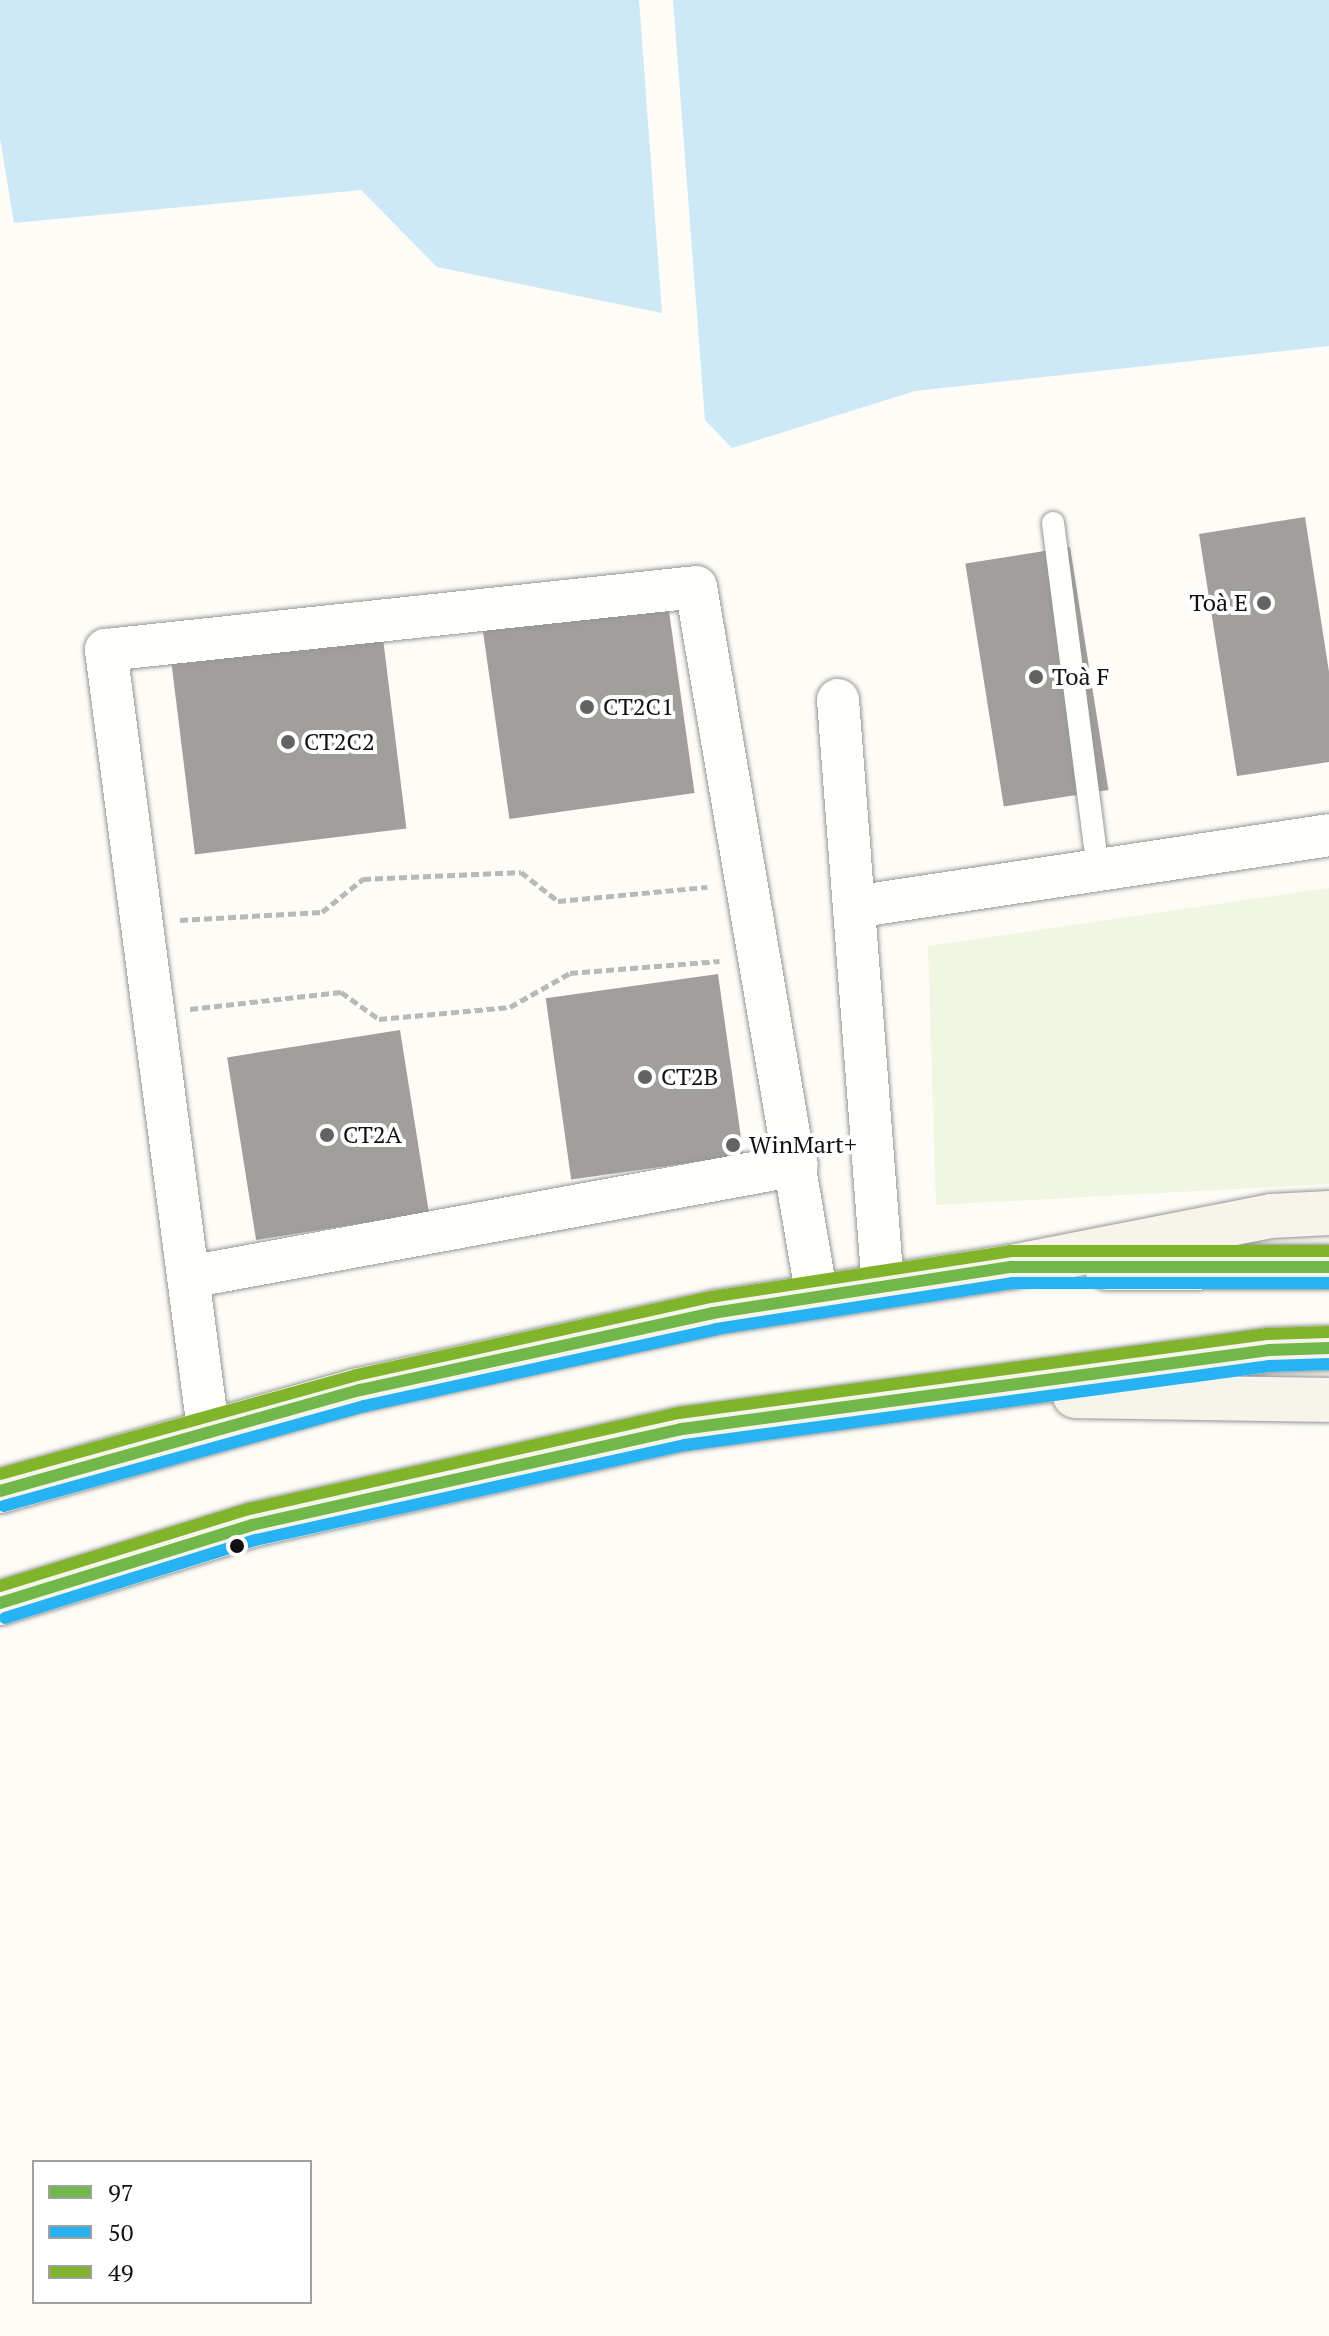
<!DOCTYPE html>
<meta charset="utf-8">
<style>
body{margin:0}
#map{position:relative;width:1329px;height:2336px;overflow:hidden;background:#fdfcf7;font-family:"PT Serif",serif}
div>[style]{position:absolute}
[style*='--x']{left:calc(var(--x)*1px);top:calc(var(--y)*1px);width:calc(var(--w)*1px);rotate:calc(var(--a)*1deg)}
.pitch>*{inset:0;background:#f0f6e1}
.water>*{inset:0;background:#cde8f7}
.building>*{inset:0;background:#a19f9c;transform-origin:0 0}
.path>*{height:5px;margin-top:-2.5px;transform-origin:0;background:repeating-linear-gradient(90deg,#b9b9b8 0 8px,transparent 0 12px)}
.roads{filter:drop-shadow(0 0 2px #979795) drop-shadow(0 0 2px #979795)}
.lane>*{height:22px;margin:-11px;padding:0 11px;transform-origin:11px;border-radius:11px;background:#fffffe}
.street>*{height:42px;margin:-21px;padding:0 21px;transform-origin:21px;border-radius:21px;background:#fffffe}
.secondary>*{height:44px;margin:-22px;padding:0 22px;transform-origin:22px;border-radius:22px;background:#f6f4eb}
.bus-1>*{height:12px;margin:-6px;padding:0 6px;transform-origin:6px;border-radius:6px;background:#71b74a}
.bus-2>*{height:12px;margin:-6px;padding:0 6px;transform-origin:6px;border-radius:6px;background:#26b2f3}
.bus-3>*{height:12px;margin:-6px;padding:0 6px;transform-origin:6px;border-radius:6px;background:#80b42b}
.dots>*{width:22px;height:22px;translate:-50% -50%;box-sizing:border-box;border:4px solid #fff;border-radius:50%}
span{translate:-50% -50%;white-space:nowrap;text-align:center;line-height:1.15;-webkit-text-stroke:8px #fff;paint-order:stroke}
.poi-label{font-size:24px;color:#111}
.right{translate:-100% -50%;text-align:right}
.left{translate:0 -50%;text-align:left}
.legend{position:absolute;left:32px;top:2160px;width:280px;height:144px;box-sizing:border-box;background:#fff;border:2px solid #a0a0a0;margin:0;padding:10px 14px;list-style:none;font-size:24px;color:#111}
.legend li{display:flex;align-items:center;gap:16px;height:40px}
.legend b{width:40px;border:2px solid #a0a0a0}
</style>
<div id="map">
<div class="pitch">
<div style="clip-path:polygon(1329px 888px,1329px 1184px,936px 1205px,928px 946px)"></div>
</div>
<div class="water">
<div style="clip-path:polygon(0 0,639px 0,662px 313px,437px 267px,361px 190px,14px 223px,0 138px)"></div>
<div style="clip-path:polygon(673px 0,1329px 0,1329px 346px,915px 391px,732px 448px,705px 420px)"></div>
</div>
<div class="building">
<div style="clip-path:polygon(1305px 517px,1329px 672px,1329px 762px,1237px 776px,1199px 534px)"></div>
<div style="left:1070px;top:547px;width:246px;height:106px;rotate:81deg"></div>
<div style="left:667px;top:597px;width:198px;height:187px;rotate:82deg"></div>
<div style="left:382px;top:630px;width:200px;height:213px;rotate:83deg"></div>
<div style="left:718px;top:974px;width:183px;height:174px;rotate:82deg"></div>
<div style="left:400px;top:1030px;width:185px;height:175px;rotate:81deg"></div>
</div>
<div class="path">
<div style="--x:180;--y:920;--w:142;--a:-3.2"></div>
<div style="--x:322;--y:912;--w:53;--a:-38.8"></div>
<div style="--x:363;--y:879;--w:158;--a:-2.5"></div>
<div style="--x:521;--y:872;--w:47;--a:38.1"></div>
<div style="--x:558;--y:901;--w:150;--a:-5.4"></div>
<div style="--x:190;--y:1009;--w:152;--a:-6.4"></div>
<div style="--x:341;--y:992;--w:47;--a:35.4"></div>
<div style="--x:379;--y:1019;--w:132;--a:-5.2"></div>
<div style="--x:510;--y:1007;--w:69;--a:-29.5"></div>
<div style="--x:570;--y:973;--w:150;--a:-4.6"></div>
</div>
<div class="roads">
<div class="lane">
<div style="--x:1053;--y:523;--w:350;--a:82.6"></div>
</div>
<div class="street">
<div style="--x:838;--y:700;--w:589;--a:85.62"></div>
<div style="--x:854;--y:907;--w:480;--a:-8.6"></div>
<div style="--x:189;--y:1277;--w:618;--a:-10.44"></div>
<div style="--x:208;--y:1429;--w:786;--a:-97.46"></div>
<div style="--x:106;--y:650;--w:593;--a:-6.09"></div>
<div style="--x:696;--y:587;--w:721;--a:80.34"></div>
</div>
<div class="secondary">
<div style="--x:1107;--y:1268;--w:222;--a:-0.3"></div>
<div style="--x:1075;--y:1396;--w:254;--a:0.9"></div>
<div style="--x:0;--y:1491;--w:374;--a:-15.7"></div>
<div style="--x:360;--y:1390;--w:361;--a:-12.3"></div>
<div style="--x:713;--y:1313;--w:302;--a:-8.8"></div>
<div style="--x:1011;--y:1267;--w:265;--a:-11.1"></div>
<div style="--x:1271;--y:1216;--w:58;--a:-3"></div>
<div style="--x:0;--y:1603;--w:264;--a:-17.2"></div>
<div style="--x:252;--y:1525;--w:441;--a:-12.6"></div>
<div style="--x:682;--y:1429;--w:592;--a:-7.66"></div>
<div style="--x:1269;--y:1350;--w:60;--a:-1.9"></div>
</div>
</div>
<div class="bus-1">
<div style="--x:0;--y:1491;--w:374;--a:-15.7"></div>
<div style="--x:360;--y:1390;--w:361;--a:-12.3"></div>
<div style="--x:713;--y:1313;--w:302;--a:-8.8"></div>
<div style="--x:1011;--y:1267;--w:318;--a:0"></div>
<div style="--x:0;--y:1603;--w:264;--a:-17.2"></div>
<div style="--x:252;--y:1525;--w:441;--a:-12.6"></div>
<div style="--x:682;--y:1429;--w:592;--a:-7.66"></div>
<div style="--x:1269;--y:1350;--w:60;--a:-1.9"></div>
</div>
<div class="bus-2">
<div style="--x:4;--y:1506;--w:374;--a:-15.5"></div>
<div style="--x:364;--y:1406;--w:360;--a:-12.3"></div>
<div style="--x:716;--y:1329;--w:300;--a:-8.8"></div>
<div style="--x:1012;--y:1283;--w:317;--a:0"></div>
<div style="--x:5;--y:1618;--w:263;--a:-17.3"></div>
<div style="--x:256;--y:1540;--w:439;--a:-12.5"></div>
<div style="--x:685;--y:1445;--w:590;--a:-7.69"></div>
<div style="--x:1270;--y:1366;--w:59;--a:-1.9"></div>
</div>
<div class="bus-3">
<div style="--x:0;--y:1474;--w:370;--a:-15.5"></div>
<div style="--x:356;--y:1375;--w:363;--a:-12.4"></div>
<div style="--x:711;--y:1297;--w:303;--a:-8.7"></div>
<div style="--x:1010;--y:1251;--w:319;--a:0"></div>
<div style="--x:0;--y:1586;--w:261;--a:-17.2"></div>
<div style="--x:249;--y:1509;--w:441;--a:-12.6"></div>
<div style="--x:679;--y:1413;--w:593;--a:-7.65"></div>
<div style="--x:1267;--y:1334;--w:61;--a:-1.9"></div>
</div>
<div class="dots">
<div style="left:1264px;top:603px;background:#646362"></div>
<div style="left:1036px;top:677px;background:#646362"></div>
<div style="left:587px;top:707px;background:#646362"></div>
<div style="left:288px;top:742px;background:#646362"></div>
<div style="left:645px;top:1077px;background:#646362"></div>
<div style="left:327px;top:1135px;background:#646362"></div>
<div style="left:733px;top:1145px;background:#646362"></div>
<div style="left:237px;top:1546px;background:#111"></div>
</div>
<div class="poi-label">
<span class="right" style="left:1248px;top:603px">Toà E</span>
<span class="left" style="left:1052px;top:677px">Toà F</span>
<span class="left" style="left:603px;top:707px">CT2C1</span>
<span class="left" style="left:304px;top:742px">CT2C2</span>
<span class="left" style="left:661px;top:1077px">CT2B</span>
<span class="left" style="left:343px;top:1135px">CT2A</span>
<span class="left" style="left:749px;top:1145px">WinMart+</span>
</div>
<ul class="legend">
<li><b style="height:10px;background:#71b74a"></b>97</li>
<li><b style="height:10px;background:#26b2f3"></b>50</li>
<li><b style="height:10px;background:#80b42b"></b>49</li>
</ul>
</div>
